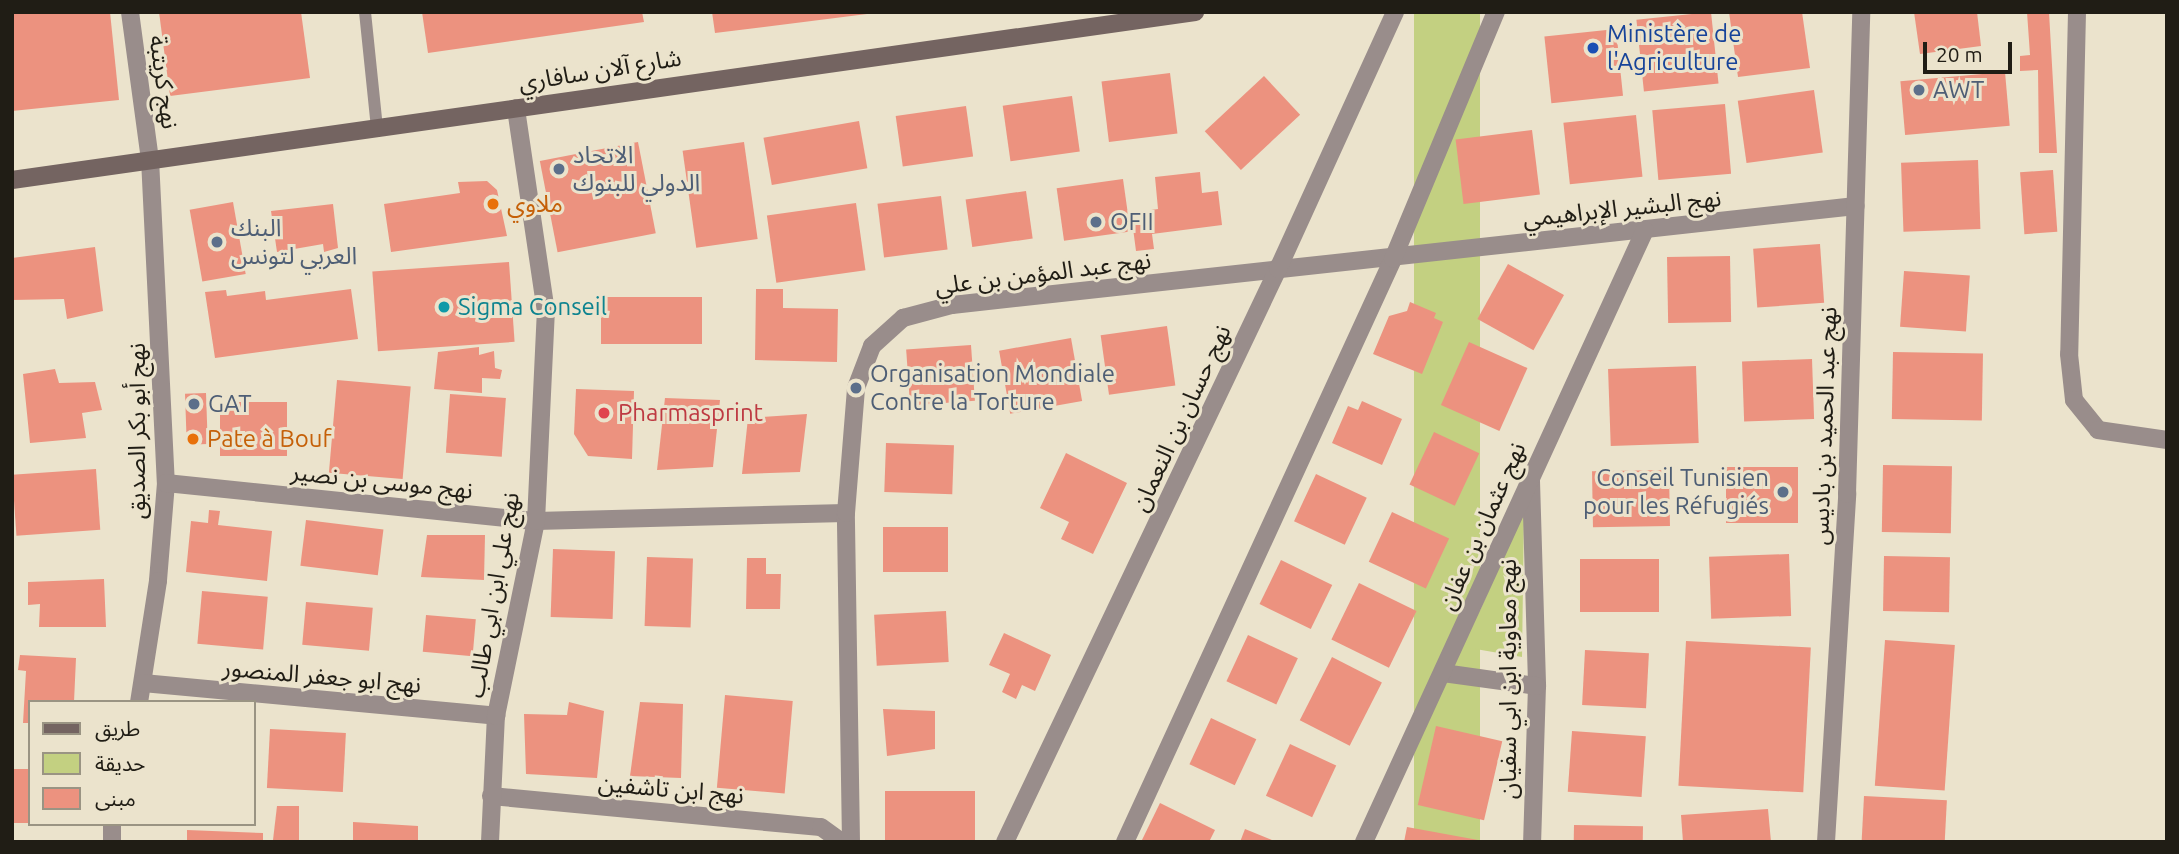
<!DOCTYPE html>
<meta charset="utf-8">
<style>
body{margin:0}
#map{position:relative;width:2179px;height:854px;overflow:hidden;background:#ebe3cc;font-family:Ubuntu,"Noto Sans Arabic",sans-serif}
div>[style]{position:absolute}
[style*='--x']{left:calc(var(--x)*1px);top:calc(var(--y)*1px);width:calc(var(--w)*1px);rotate:calc(var(--a)*1deg)}
.green>*{inset:0;background:#c3d081;transform-origin:0 0}
.building>*{inset:0;background:#ec927f;transform-origin:0 0}
.lane>*{height:12px;margin:-6px;padding:0 6px;transform-origin:6px;border-radius:6px;background:#998d8b}
.street>*{height:18px;margin:-9px;padding:0 9px;transform-origin:9px;border-radius:9px;background:#998d8b}
.secondary>*{height:18px;margin:-9px;padding:0 9px;transform-origin:9px;border-radius:9px;background:#746461}
.dots>*{width:19px;height:19px;translate:-50% -50%;box-sizing:border-box;border:4px solid #ebe3cc;border-radius:50%}
span{translate:-50% -50%;white-space:nowrap;text-align:center;line-height:1.15;-webkit-text-stroke:6px #ebe3cc;paint-order:stroke}
.transit-label{font-size:24px;color:#164399}
.left{translate:0 -50%;text-align:left}
.street-label{font-size:24px;color:#201d15}
.service-label{font-size:24px;color:#4e5e75}
.right{translate:-100% -50%;text-align:right}
.food-label{font-size:24px;color:#c56008}
.culture-label{font-size:24px;color:#0d838f}
.health-label{font-size:24px;color:#be3a42}
.frame{position:absolute;inset:0;border:14px solid #201d15;pointer-events:none}
.legend{position:absolute;left:28px;top:700px;width:228px;height:126px;box-sizing:border-box;background:#ebe3cc;border:2px solid #9a9483;margin:0;padding:9px 12px;list-style:none;font-size:21px;color:#201d15}
.legend li{display:flex;align-items:center;gap:14px;height:35px}
.legend b{width:35px;border:2px solid #9a9483}
.scale{position:absolute;left:1923px;top:42px;width:89px;height:32px;box-sizing:border-box;border:4px solid #201d15;border-top:0;padding-left:9px;font-size:21px;line-height:24px;white-space:nowrap;color:#201d15;-webkit-text-stroke:5px #ebe3cc;paint-order:stroke}
</style>
<div id="map">
<div class="green">
<div style="left:1414px;top:12px;width:66px;height:915px"></div>
<div style="clip-path:polygon(1524px 510px,1522px 657px,1464px 647px)"></div>
</div>
<div class="building">
<div style="clip-path:polygon(12px 12px,110px 12px,119px 100px,12px 111px)"></div>
<div style="clip-path:polygon(159px 12px,301px 12px,310px 78px,170px 96px)"></div>
<div style="clip-path:polygon(422px 12px,642px 12px,644px 22px,428px 53px)"></div>
<div style="clip-path:polygon(712px 12px,866px 12px,867px 14px,715px 33px)"></div>
<div style="left:1711px;top:12px;width:72px;height:75px;rotate:84deg"></div>
<div style="clip-path:polygon(1729px 12px,1802px 12px,1810px 68px,1738px 77px)"></div>
<div style="clip-path:polygon(1914px 12px,1977px 12px,1981px 46px,1920px 54px)"></div>
<div style="clip-path:polygon(2027px 12px,2049px 12px,2057px 153px,2039px 153px,2038px 70px,2020px 71px,2020px 56px,2030px 55px)"></div>
<div style="left:1616px;top:29px;width:67px;height:72px;rotate:84deg"></div>
<div style="left:2005px;top:72px;width:54px;height:105px;rotate:85deg"></div>
<div style="left:1170px;top:73px;width:61px;height:69px;rotate:83deg"></div>
<div style="left:1264px;top:76px;width:53px;height:81px;rotate:47deg"></div>
<div style="left:1814px;top:90px;width:63px;height:77px;rotate:82deg"></div>
<div style="left:1072px;top:96px;width:56px;height:70px;rotate:82deg"></div>
<div style="left:1725px;top:104px;width:70px;height:73px;rotate:85deg"></div>
<div style="left:966px;top:106px;width:51px;height:71px;rotate:82deg"></div>
<div style="left:1636px;top:115px;width:62px;height:73px;rotate:84deg"></div>
<div style="left:859px;top:121px;width:48px;height:97px;rotate:80deg"></div>
<div style="left:1532px;top:130px;width:65px;height:77px;rotate:83deg"></div>
<div style="left:638px;top:142px;width:93px;height:100px;rotate:79deg"></div>
<div style="left:744px;top:142px;width:98px;height:62px;rotate:82deg"></div>
<div style="left:1978px;top:160px;width:69px;height:77px;rotate:88deg"></div>
<div style="left:2053px;top:170px;width:62px;height:33px;rotate:86deg"></div>
<div style="clip-path:polygon(1200px 172px,1202px 193px,1218px 191px,1222px 225px,1152px 234px,1154px 249px,1136px 251px,1131px 213px,1158px 209px,1155px 177px)"></div>
<div style="left:1123px;top:179px;width:53px;height:67px;rotate:82deg"></div>
<div style="clip-path:polygon(487px 181px,497px 190px,507px 236px,391px 252px,384px 204px,460px 193px,458px 182px)"></div>
<div style="left:1026px;top:191px;width:48px;height:61px;rotate:82deg"></div>
<div style="left:941px;top:196px;width:54px;height:64px;rotate:83deg"></div>
<div style="left:233px;top:202px;width:73px;height:44px;rotate:80deg"></div>
<div style="left:856px;top:203px;width:68px;height:90px;rotate:82deg"></div>
<div style="clip-path:polygon(333px 204px,338px 248px,324px 252px,323px 244px,277px 252px,271px 211px)"></div>
<div style="left:1820px;top:244px;width:59px;height:67px;rotate:86deg"></div>
<div style="clip-path:polygon(95px 247px,103px 311px,67px 319px,64px 299px,12px 300px,12px 258px)"></div>
<div style="left:1730px;top:256px;width:66px;height:63px;rotate:89deg"></div>
<div style="left:509px;top:262px;width:80px;height:137px;rotate:86deg"></div>
<div style="left:1508px;top:264px;width:64px;height:63px;rotate:29deg"></div>
<div style="left:1904px;top:271px;width:66px;height:56px;rotate:4deg"></div>
<div style="clip-path:polygon(351px 289px,358px 339px,215px 358px,205px 292px,226px 290px,227px 296px,265px 291px,266px 300px)"></div>
<div style="clip-path:polygon(756px 289px,783px 289px,783px 308px,838px 309px,837px 362px,755px 360px)"></div>
<div style="left:702px;top:297px;width:47px;height:101px;rotate:90deg"></div>
<div style="clip-path:polygon(1410px 302px,1436px 313px,1434px 318px,1443px 322px,1422px 374px,1373px 354px,1389px 316px,1407px 311px)"></div>
<div style="left:1167px;top:326px;width:60px;height:67px;rotate:82deg"></div>
<div style="left:1071px;top:338px;width:64px;height:73px;rotate:80deg"></div>
<div style="left:1469px;top:342px;width:64px;height:69px;rotate:24deg"></div>
<div style="left:971px;top:345px;width:56px;height:65px;rotate:86deg"></div>
<div style="clip-path:polygon(479px 347px,479px 355px,494px 351px,495px 368px,502px 370px,500px 379px,482px 378px,482px 393px,434px 389px,438px 352px)"></div>
<div style="left:1893px;top:352px;width:90px;height:67px;rotate:1deg"></div>
<div style="left:1812px;top:359px;width:60px;height:70px;rotate:88deg"></div>
<div style="left:1696px;top:366px;width:77px;height:88px;rotate:88deg"></div>
<div style="clip-path:polygon(55px 369px,59px 383px,95px 382px,102px 410px,82px 413px,86px 438px,30px 443px,23px 374px)"></div>
<div style="left:337px;top:380px;width:74px;height:93px;rotate:5deg"></div>
<div style="clip-path:polygon(576px 389px,634px 391px,632px 459px,588px 456px,574px 434px)"></div>
<div style="left:206px;top:393px;width:51px;height:21px;rotate:88deg"></div>
<div style="left:450px;top:394px;width:56px;height:59px;rotate:4deg"></div>
<div style="clip-path:polygon(665px 398px,720px 400px,713px 467px,657px 470px)"></div>
<div style="clip-path:polygon(1362px 401px,1402px 419px,1382px 465px,1332px 443px,1348px 406px,1358px 410px)"></div>
<div style="left:220px;top:402px;width:67px;height:54px"></div>
<div style="clip-path:polygon(807px 414px,800px 472px,742px 474px,748px 418px)"></div>
<div style="left:1434px;top:432px;width:50px;height:58px;rotate:25deg"></div>
<div style="left:886px;top:443px;width:68px;height:49px;rotate:2deg"></div>
<div style="clip-path:polygon(1066px 453px,1127px 483px,1093px 554px,1061px 539px,1069px 522px,1040px 508px)"></div>
<div style="left:1883px;top:465px;width:69px;height:67px;rotate:1deg"></div>
<div style="left:1798px;top:467px;width:56px;height:72px;rotate:90deg"></div>
<div style="left:96px;top:469px;width:61px;height:84px;rotate:86deg"></div>
<div style="left:1669px;top:470px;width:56px;height:77px;rotate:89deg"></div>
<div style="left:1316px;top:474px;width:56px;height:52px;rotate:25deg"></div>
<div style="clip-path:polygon(209px 510px,220px 511px,218px 525px,272px 531px,267px 581px,186px 572px,191px 521px,208px 523px)"></div>
<div style="left:1392px;top:512px;width:63px;height:55px;rotate:25deg"></div>
<div style="left:306px;top:520px;width:78px;height:46px;rotate:7deg"></div>
<div style="left:883px;top:527px;width:65px;height:45px"></div>
<div style="clip-path:polygon(427px 535px,485px 535px,484px 580px,421px 577px)"></div>
<div style="left:553px;top:549px;width:62px;height:68px;rotate:2deg"></div>
<div style="left:1789px;top:554px;width:62px;height:80px;rotate:88deg"></div>
<div style="left:1884px;top:556px;width:66px;height:55px;rotate:1deg"></div>
<div style="left:647px;top:557px;width:46px;height:69px;rotate:2deg"></div>
<div style="clip-path:polygon(747px 558px,766px 558px,766px 574px,781px 574px,780px 609px,746px 609px)"></div>
<div style="left:1580px;top:559px;width:79px;height:53px"></div>
<div style="left:1281px;top:560px;width:57px;height:49px;rotate:26deg"></div>
<div style="clip-path:polygon(104px 579px,106px 627px,39px 627px,40px 604px,28px 605px,28px 582px)"></div>
<div style="left:1359px;top:583px;width:64px;height:63px;rotate:26deg"></div>
<div style="left:202px;top:591px;width:66px;height:53px;rotate:5deg"></div>
<div style="left:306px;top:602px;width:67px;height:43px;rotate:5deg"></div>
<div style="left:946px;top:611px;width:51px;height:72px;rotate:87deg"></div>
<div style="left:426px;top:615px;width:50px;height:37px;rotate:5deg"></div>
<div style="clip-path:polygon(1004px 633px,1051px 655px,1035px 691px,1022px 685px,1016px 699px,1002px 692px,1010px 674px,989px 665px)"></div>
<div style="left:1248px;top:635px;width:55px;height:51px;rotate:25deg"></div>
<div style="left:1885px;top:640px;width:70px;height:146px;rotate:4deg"></div>
<div style="left:1686px;top:641px;width:125px;height:145px;rotate:3deg"></div>
<div style="left:1585px;top:650px;width:64px;height:55px;rotate:3deg"></div>
<div style="clip-path:polygon(20px 655px,76px 658px,74px 702px,30px 702px,30px 723px,23px 723px,26px 671px,18px 670px)"></div>
<div style="left:1332px;top:657px;width:56px;height:71px;rotate:27deg"></div>
<div style="left:725px;top:695px;width:68px;height:93px;rotate:5deg"></div>
<div style="clip-path:polygon(569px 702px,604px 711px,597px 778px,526px 774px,524px 714px,567px 715px)"></div>
<div style="clip-path:polygon(640px 702px,683px 704px,681px 778px,630px 776px)"></div>
<div style="clip-path:polygon(883px 709px,935px 711px,935px 749px,887px 756px)"></div>
<div style="left:1211px;top:718px;width:50px;height:51px;rotate:25deg"></div>
<div style="left:1436px;top:726px;width:68px;height:81px;rotate:13deg"></div>
<div style="left:270px;top:729px;width:76px;height:59px;rotate:3deg"></div>
<div style="left:1572px;top:731px;width:74px;height:61px;rotate:4deg"></div>
<div style="left:1290px;top:744px;width:51px;height:57px;rotate:25deg"></div>
<div style="left:12px;top:769px;width:18px;height:54px"></div>
<div style="left:975px;top:791px;width:51px;height:90px;rotate:90deg"></div>
<div style="left:1864px;top:796px;width:83px;height:46px;rotate:3deg"></div>
<div style="clip-path:polygon(1160px 803px,1215px 830px,1209px 842px,1141px 842px)"></div>
<div style="clip-path:polygon(277px 806px,299px 806px,299px 842px,273px 840px)"></div>
<div style="clip-path:polygon(1768px 809px,1771px 842px,1683px 842px,1681px 815px)"></div>
<div style="clip-path:polygon(353px 822px,418px 826px,418px 842px,353px 842px)"></div>
<div style="left:1574px;top:825px;width:69px;height:17px;rotate:1deg"></div>
<div style="clip-path:polygon(1407px 827px,1478px 840px,1478px 842px,1404px 842px)"></div>
<div style="clip-path:polygon(1245px 829px,1277px 842px,1240px 842px)"></div>
<div style="clip-path:polygon(187px 830px,263px 833px,263px 842px,187px 842px)"></div>
</div>
<div class="lane">
<div style="--x:365;--y:12;--w:117;--a:84.1"></div>
</div>
<div class="street">
<div style="--x:130;--y:12;--w:148;--a:82.3"></div>
<div style="--x:150;--y:159;--w:324;--a:87.2"></div>
<div style="--x:166;--y:483;--w:98;--a:94.7"></div>
<div style="--x:158;--y:581;--w:122;--a:98.9"></div>
<div style="--x:2077;--y:12;--w:342;--a:91.3"></div>
<div style="--x:2069;--y:354;--w:46;--a:83.8"></div>
<div style="--x:2074;--y:400;--w:38;--a:51"></div>
<div style="--x:2098;--y:430;--w:70;--a:8.2"></div>
<div style="--x:1531;--y:481;--w:205;--a:88.3"></div>
<div style="--x:1537;--y:686;--w:156;--a:91.8"></div>
<div style="--x:166;--y:483;--w:372;--a:5.9"></div>
<div style="--x:536;--y:521;--w:310;--a:-1.5"></div>
<div style="--x:1443;--y:673;--w:95;--a:7.9"></div>
<div style="--x:143;--y:683;--w:355;--a:5.3"></div>
<div style="--x:491;--y:796;--w:331;--a:5.4"></div>
<div style="--x:821;--y:827;--w:26;--a:36"></div>
<div style="--x:112;--y:842;--w:18;--a:-90"></div>
<div style="--x:490;--y:842;--w:126;--a:-87.3"></div>
<div style="--x:496;--y:716;--w:199;--a:-78.4"></div>
<div style="--x:536;--y:521;--w:209;--a:-87.3"></div>
<div style="--x:546;--y:312;--w:206;--a:-98.4"></div>
<div style="--x:851;--y:842;--w:329;--a:-90.9"></div>
<div style="--x:846;--y:513;--w:125;--a:-85.4"></div>
<div style="--x:856;--y:388;--w:45;--a:-69.1"></div>
<div style="--x:872;--y:346;--w:42;--a:-42.1"></div>
<div style="--x:903;--y:318;--w:51;--a:-14.9"></div>
<div style="--x:952;--y:305;--w:909;--a:-6.25"></div>
<div style="--x:1005;--y:842;--w:635;--a:-64.53"></div>
<div style="--x:1278;--y:269;--w:282;--a:-65.5"></div>
<div style="--x:1125;--y:842;--w:642;--a:-65.31"></div>
<div style="--x:1393;--y:259;--w:268;--a:-67.4"></div>
<div style="--x:1364;--y:842;--w:673;--a:-65.34"></div>
<div style="--x:1826;--y:842;--w:349;--a:-86.5"></div>
<div style="--x:1847;--y:494;--w:482;--a:-88.3"></div>
</div>
<div class="secondary">
<div style="--x:12;--y:180;--w:1195;--a:-8.08"></div>
</div>
<div class="dots">
<div style="left:1593px;top:48px;background:#1a4fb4"></div>
<div style="left:1919px;top:90px;background:#5c6f8a"></div>
<div style="left:559px;top:169px;background:#5c6f8a"></div>
<div style="left:493px;top:204px;background:#e8710a"></div>
<div style="left:1096px;top:222px;background:#5c6f8a"></div>
<div style="left:217px;top:242px;background:#5c6f8a"></div>
<div style="left:444px;top:307px;background:#0f9aa8"></div>
<div style="left:856px;top:388px;background:#5c6f8a"></div>
<div style="left:194px;top:404px;background:#5c6f8a"></div>
<div style="left:604px;top:413px;background:#e0444e"></div>
<div style="left:193px;top:439px;background:#e8710a"></div>
<div style="left:1783px;top:492px;background:#5c6f8a"></div>
</div>
<div class="transit-label">
<span class="left" style="left:1607px;top:48px">Ministère de<br>l'Agriculture</span>
</div>
<div class="street-label">
<span style="left:600px;top:70px;rotate:-9deg">شارع آلان سافاري</span>
<span style="left:164px;top:82px;rotate:82deg">نهج كريتبة</span>
<span style="left:1622px;top:208px;rotate:-6deg">نهج البشير الإبراهيمي</span>
<span style="left:1043px;top:273px;rotate:-7deg">نهج عبد المؤمن بن علي</span>
<span style="left:1181px;top:418px;rotate:-65deg">نهج حسان بن النعمان</span>
<span style="left:1824px;top:426px;rotate:-88deg">نهج عبد الحميد بن باديس</span>
<span style="left:137px;top:431px;rotate:-90deg">نهج أبو بكر الصديق</span>
<span style="left:382px;top:481px;rotate:6deg">نهج موسى بن نصير</span>
<span style="left:1482px;top:526px;rotate:-66deg">نهج عثمان بن عفان</span>
<span style="left:493px;top:595px;rotate:-80deg">نهج علي ابن ابي طالب</span>
<span style="left:322px;top:676px;rotate:5deg">نهج ابو جعفر المنصور</span>
<span style="left:1508px;top:679px;rotate:-90deg">نهج معاوية ابن ابي سفيان</span>
<span style="left:671px;top:789px;rotate:5deg">نهج ابن تاشفين</span>
</div>
<div class="service-label">
<span class="left" style="left:1933px;top:90px">AWT</span>
<span class="left" style="left:573px;top:169px">الاتحاد<br>الدولي للبنوك</span>
<span class="left" style="left:1110px;top:222px">OFII</span>
<span class="left" style="left:231px;top:242px">البنك<br>العربي لتونس</span>
<span class="left" style="left:870px;top:388px">Organisation Mondiale<br>Contre la Torture</span>
<span class="left" style="left:208px;top:404px">GAT</span>
<span class="right" style="left:1769px;top:492px">Conseil Tunisien<br>pour les Réfugiés</span>
</div>
<div class="food-label">
<span class="left" style="left:507px;top:204px">ملاوي</span>
<span class="left" style="left:207px;top:439px">Pate à Bouf</span>
</div>
<div class="culture-label">
<span class="left" style="left:458px;top:307px">Sigma Conseil</span>
</div>
<div class="health-label">
<span class="left" style="left:618px;top:413px">Pharmasprint</span>
</div>
<div class="frame"></div>
<ul class="legend">
<li><b style="height:9px;background:#746461"></b>طريق</li>
<li><b style="height:19px;background:#c3d081"></b>حديقة</li>
<li><b style="height:19px;background:#ec927f"></b>مبنى</li>
</ul>
<div class="scale">20 m</div>
</div>
